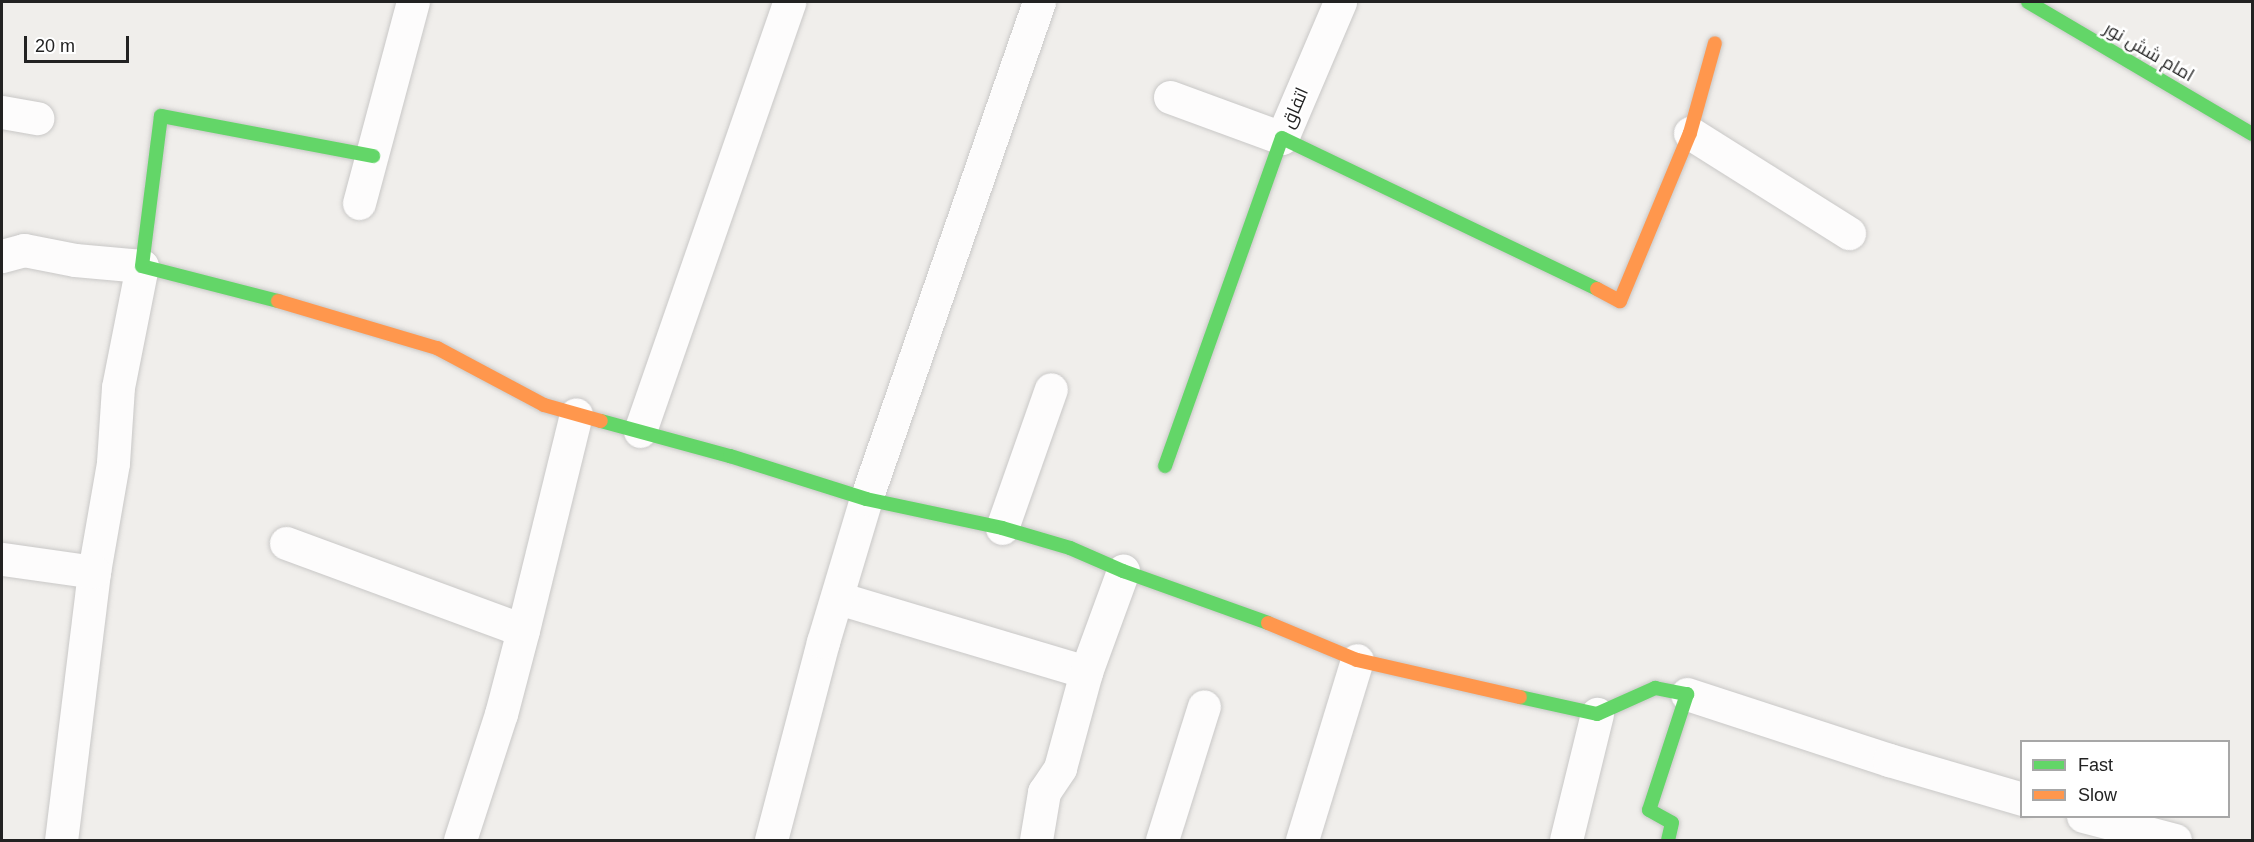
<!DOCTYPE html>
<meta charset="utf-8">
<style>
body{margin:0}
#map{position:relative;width:2254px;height:842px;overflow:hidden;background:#f0eeeb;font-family:Arial,Cairo,sans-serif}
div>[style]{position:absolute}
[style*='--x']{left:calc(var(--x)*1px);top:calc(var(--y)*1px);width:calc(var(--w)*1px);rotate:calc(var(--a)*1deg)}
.roads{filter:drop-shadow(0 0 2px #c9c8c7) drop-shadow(0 0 2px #c9c8c7)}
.street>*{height:33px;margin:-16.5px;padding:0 16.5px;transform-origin:16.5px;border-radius:16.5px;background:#fdfcfc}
.fast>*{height:14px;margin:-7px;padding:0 7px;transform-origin:7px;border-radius:7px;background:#63d668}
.slow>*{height:14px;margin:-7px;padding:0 7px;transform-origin:7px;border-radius:7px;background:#ff974d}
span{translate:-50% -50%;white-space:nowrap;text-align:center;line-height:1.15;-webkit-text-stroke:5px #fff;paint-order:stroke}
.street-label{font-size:18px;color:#222}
.frame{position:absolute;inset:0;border:3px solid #222;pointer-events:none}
.legend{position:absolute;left:2020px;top:740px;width:210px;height:78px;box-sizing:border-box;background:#fff;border:2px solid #a7a7a7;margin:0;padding:8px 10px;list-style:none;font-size:18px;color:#222}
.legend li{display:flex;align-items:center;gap:12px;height:30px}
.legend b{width:30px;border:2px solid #a7a7a7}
.scale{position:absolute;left:24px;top:36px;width:105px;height:27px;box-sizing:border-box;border:3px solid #222;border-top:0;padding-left:8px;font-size:18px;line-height:21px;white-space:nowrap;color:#222;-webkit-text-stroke:4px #fff;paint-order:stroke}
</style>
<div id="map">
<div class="roads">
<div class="street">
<div style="--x:1170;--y:97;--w:119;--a:20.1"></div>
<div style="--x:1282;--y:138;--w:148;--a:-66.9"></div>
<div style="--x:2;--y:112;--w:36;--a:10"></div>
<div style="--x:1690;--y:133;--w:188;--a:32.2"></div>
<div style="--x:359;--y:203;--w:208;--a:-75"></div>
<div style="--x:2;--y:256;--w:23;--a:-15"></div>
<div style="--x:24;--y:250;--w:52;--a:11.1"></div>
<div style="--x:75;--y:260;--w:67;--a:5.1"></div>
<div style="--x:142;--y:266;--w:123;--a:101.2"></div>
<div style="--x:118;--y:387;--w:76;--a:93.8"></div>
<div style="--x:113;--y:463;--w:111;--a:99.9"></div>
<div style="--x:94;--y:572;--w:270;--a:97"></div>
<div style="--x:640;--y:431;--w:454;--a:-70.8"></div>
<div style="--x:1002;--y:528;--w:147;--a:-70.6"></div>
<div style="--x:286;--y:543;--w:252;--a:20.2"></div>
<div style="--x:523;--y:630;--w:222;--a:-76.2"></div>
<div style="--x:2;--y:559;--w:93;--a:8"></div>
<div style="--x:838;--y:598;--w:259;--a:16.6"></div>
<div style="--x:1687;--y:694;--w:213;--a:18.1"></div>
<div style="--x:1889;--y:760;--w:139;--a:16.3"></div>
<div style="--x:2083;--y:816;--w:95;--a:14.6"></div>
<div style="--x:460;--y:840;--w:133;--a:-72"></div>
<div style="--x:501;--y:714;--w:87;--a:-75.3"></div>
<div style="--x:771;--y:840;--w:205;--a:-75.3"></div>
<div style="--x:823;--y:642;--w:149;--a:-73.3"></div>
<div style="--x:866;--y:499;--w:526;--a:-70.81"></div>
<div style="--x:1036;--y:840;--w:49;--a:-80.5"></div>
<div style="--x:1044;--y:792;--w:29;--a:-56"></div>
<div style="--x:1060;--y:768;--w:99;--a:-74.8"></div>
<div style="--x:1086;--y:672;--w:108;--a:-69.9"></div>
<div style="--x:1162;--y:840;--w:140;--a:-72.6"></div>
<div style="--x:1302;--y:840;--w:188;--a:-73"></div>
<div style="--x:1566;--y:840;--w:130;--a:-76.2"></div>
</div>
<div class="fast">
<div style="--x:2028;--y:2;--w:260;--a:30.5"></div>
<div style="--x:278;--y:301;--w:140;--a:-165.6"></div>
<div style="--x:142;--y:266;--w:151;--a:-82.8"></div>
<div style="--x:161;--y:116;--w:216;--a:10.7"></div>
<div style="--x:601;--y:421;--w:134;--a:15.2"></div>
<div style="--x:730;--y:456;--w:143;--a:17.5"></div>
<div style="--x:866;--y:499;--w:139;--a:12"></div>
<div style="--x:1002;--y:528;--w:71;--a:16.4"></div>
<div style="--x:1070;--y:548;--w:58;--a:23.5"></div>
<div style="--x:1123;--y:571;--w:154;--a:19.7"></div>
<div style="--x:1165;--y:466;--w:348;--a:-70.4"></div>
<div style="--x:1282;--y:138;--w:349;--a:25.6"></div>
<div style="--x:1520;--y:697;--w:79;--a:12.4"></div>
<div style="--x:1597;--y:714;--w:64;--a:-24.1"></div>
<div style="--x:1655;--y:688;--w:33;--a:11"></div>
<div style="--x:1687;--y:694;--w:122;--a:108.1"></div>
<div style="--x:1649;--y:810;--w:26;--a:29"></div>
<div style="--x:1672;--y:823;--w:17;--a:103"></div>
</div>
<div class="slow">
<div style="--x:1597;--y:289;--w:26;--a:28"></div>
<div style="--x:1620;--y:301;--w:182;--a:-67.4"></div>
<div style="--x:1690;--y:133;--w:93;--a:-74.5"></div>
<div style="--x:278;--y:301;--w:166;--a:16.5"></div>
<div style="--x:437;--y:348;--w:121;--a:28"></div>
<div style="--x:544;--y:405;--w:59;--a:15.7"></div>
<div style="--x:1268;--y:623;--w:96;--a:22.6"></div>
<div style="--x:1357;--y:660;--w:167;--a:12.8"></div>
</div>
</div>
<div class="street-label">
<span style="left:2149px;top:52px;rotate:30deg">امام شش نور</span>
<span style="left:1295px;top:108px;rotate:-67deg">اتفاق</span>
</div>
<div class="frame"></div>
<ul class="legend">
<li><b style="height:8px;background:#63d668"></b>Fast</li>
<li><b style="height:8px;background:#ff974d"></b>Slow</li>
</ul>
<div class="scale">20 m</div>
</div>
